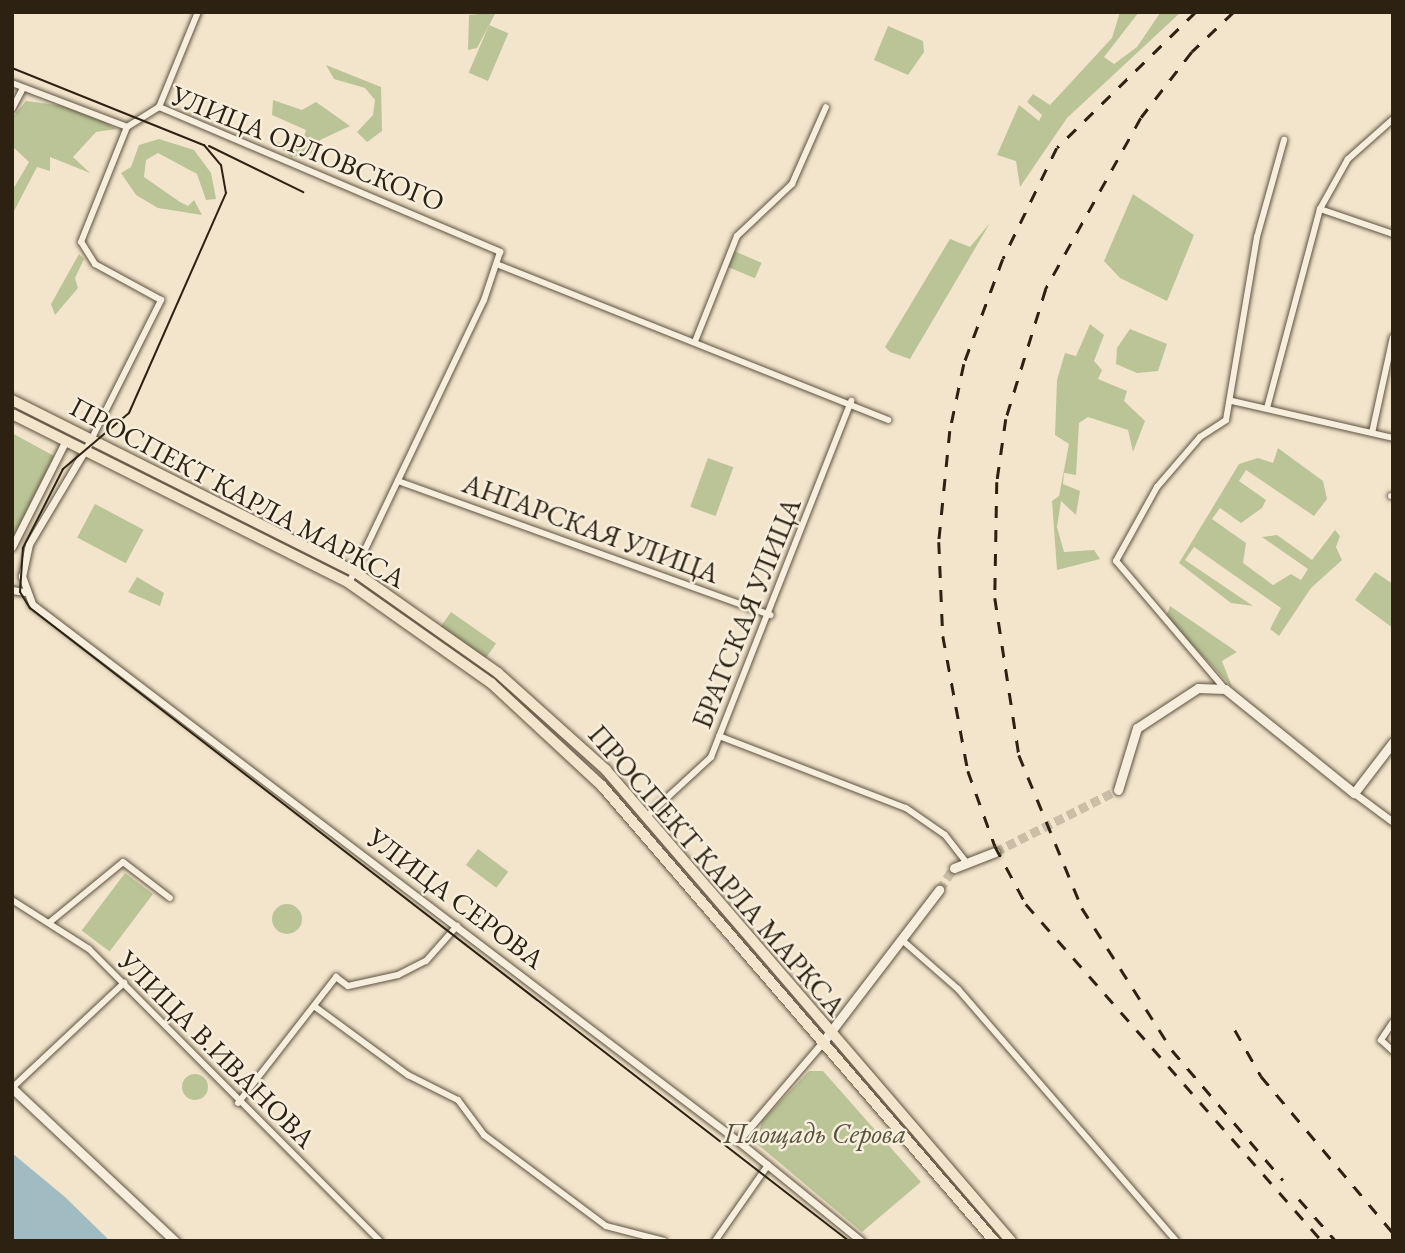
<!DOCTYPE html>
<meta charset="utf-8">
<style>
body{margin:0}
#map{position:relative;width:1405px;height:1253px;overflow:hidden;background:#f3e5cc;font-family:"EB Garamond",serif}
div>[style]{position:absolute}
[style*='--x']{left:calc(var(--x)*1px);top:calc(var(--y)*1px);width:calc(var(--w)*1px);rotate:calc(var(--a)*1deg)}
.green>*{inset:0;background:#bbc497;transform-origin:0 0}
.round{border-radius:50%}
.water>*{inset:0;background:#a0bcc2}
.secondary-tunnel>*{height:9px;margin-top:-4.5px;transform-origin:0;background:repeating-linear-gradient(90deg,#cbbea7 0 9px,transparent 0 13.5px)}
.roads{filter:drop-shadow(0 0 2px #5e5340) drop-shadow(0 0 2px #5e5340)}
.minor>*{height:6px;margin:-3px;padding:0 3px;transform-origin:3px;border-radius:3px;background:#f7eede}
.tertiary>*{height:7px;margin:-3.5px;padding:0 3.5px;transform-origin:3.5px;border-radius:3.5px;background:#f7eede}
.secondary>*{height:9px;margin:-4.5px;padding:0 4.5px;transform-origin:4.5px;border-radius:4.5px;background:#f7eede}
.primary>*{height:10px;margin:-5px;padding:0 5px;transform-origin:5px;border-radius:5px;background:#f3e5cc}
.tram>*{height:2px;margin:-1px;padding:0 1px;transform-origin:1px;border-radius:1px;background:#2d2212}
.rail>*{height:2.5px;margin-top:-1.25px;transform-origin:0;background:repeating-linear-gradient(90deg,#2d2212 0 12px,transparent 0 24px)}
span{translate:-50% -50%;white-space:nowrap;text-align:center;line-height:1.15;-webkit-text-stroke:5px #f7eede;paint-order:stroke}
.street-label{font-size:28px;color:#2d2212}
.park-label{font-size:28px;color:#58533a;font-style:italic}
.frame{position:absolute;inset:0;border:14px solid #2d2212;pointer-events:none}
</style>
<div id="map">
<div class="green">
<div style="clip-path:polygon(496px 12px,477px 48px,468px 50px,469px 15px)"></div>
<div style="clip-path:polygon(1120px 12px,1139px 12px,1104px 57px,1114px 64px,1137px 47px,1160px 13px,1181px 12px,1067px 118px,1020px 187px,1016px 161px,997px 155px,1019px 105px,1039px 121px,1042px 115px,1027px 102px,1033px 94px,1050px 105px,1112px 38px)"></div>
<div style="left:489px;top:25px;width:21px;height:52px;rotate:23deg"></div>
<div style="clip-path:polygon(888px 26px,923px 41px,924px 52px,908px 75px,874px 60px)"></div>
<div style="clip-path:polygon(326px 65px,381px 87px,382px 131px,367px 142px,357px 132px,373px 115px,375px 100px,365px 88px,334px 79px)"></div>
<div style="clip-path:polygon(273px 100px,302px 110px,316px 102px,350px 126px,320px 140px,313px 153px,291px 157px,274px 141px,300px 149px,306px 130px,272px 115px)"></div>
<div style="clip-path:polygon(26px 101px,81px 108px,116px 129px,96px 132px,73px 157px,90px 173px,50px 157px,50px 171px,37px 167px,12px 215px,12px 191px,29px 162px,12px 146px,12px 118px)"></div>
<div style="clip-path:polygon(159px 139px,194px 150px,211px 173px,216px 199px,206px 200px,197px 174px,158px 153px,146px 160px,144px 177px,180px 202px,188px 206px,194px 200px,202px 215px,158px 208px,136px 195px,121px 173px,131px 167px,139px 145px)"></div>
<div style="clip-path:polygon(1133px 194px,1194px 235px,1167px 301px,1120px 278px,1104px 261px)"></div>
<div style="clip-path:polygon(990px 223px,910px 359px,890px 352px,885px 347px,950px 239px,970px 247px)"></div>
<div style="left:734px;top:251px;width:30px;height:17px;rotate:23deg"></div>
<div style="clip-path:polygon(79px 254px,84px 259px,75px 278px,78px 288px,55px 315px,51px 304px)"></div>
<div style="clip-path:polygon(1090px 324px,1104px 335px,1094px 361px,1102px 370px,1098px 379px,1127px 391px,1124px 401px,1145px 421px,1133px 452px,1128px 430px,1088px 417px,1079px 423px,1076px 475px,1064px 473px,1063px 484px,1080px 491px,1076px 515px,1061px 501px,1057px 527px,1064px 552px,1094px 550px,1100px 559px,1057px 570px,1052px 501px,1059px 496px,1069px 444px,1055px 435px,1057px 380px,1065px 353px,1076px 356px)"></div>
<div style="clip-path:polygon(1130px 329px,1167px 344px,1158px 371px,1137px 373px,1116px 364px,1117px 348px)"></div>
<div style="clip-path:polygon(12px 433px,54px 456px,12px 540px)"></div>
<div style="clip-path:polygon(1278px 448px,1323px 481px,1327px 499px,1314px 516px,1246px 470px,1239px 481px,1266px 500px,1262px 508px,1241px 523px,1220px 508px,1212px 519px,1246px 543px,1243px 563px,1273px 585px,1291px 574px,1301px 580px,1308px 569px,1262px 537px,1277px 535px,1312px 560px,1335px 530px,1340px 536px,1336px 547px,1342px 560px,1311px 588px,1279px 636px,1270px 629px,1281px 608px,1194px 547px,1185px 560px,1253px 606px,1231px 603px,1179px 563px,1239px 464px,1258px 458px,1273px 463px)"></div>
<div style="left:708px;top:458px;width:27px;height:52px;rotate:20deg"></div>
<div style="left:95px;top:504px;width:55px;height:38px;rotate:28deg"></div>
<div style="clip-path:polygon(1375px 572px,1393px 584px,1393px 628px,1355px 600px)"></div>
<div style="clip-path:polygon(137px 577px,164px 593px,160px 606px,128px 592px)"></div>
<div style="clip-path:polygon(1170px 606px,1237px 652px,1222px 661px,1232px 687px,1166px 617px)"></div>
<div style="left:451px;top:612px;width:55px;height:18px;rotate:35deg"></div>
<div style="left:478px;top:849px;width:38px;height:20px;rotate:37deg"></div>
<div style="left:125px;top:873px;width:35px;height:72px;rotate:37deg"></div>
<div class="round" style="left:272px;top:904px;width:30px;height:30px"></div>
<div style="clip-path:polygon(809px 1071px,823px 1071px,921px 1182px,862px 1232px,756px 1143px,762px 1121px)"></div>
<div class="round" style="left:182px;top:1074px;width:26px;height:26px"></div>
</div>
<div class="water">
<div style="clip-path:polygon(12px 1153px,65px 1197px,110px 1241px,12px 1241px)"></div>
</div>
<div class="secondary-tunnel">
<div style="--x:995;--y:852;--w:138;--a:-26.8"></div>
<div style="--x:939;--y:890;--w:27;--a:-56"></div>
</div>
<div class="roads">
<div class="minor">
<div style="--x:12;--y:83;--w:123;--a:20.9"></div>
<div style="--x:127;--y:127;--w:38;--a:-32"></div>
<div style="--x:159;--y:107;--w:371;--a:23"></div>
<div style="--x:500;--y:252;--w:51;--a:108.4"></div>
<div style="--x:484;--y:300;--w:314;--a:115.5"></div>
<div style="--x:159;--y:107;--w:103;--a:-67.7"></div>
<div style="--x:12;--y:109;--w:21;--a:-62"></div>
<div style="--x:1320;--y:209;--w:77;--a:18.9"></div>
<div style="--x:499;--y:265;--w:419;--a:21.7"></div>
<div style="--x:696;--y:339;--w:111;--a:-68.3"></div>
<div style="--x:737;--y:236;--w:76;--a:-43.4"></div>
<div style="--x:792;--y:184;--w:84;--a:-66.2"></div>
<div style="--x:1232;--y:401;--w:165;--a:12.9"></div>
<div style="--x:1267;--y:408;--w:206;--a:-75.1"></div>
<div style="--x:1320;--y:209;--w:57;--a:-60.8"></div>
<div style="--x:1348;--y:159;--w:60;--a:-41.6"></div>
<div style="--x:1372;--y:433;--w:98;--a:-77.7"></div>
<div style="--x:91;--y:440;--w:157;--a:-63.4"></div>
<div style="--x:161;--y:300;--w:75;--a:-151.4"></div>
<div style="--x:95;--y:264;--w:26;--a:-122"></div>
<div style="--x:81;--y:242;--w:124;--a:-68.2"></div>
<div style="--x:398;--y:481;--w:396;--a:19.8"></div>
<div style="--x:1391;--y:496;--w:2;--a:0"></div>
<div style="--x:1225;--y:689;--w:168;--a:-130.4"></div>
<div style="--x:1116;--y:561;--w:85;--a:-61"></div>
<div style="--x:1157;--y:487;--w:66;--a:-49.3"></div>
<div style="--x:1200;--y:437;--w:31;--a:-33"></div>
<div style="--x:1226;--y:420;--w:186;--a:-80.4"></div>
<div style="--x:1257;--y:237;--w:101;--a:-74.4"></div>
<div style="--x:719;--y:736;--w:200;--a:21.1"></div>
<div style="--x:906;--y:808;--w:47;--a:34.7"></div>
<div style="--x:945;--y:835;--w:33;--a:52"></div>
<div style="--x:645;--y:818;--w:90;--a:-42.7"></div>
<div style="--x:711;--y:757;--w:383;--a:-68.5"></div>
<div style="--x:12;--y:900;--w:91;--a:32.5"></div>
<div style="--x:89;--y:949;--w:412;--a:45.1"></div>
<div style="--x:50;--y:922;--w:94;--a:-39.4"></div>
<div style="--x:123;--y:862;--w:59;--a:37.5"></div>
<div style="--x:902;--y:940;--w:74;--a:41.2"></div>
<div style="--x:958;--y:989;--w:333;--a:49.1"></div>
<div style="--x:314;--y:1006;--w:117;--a:36.3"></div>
<div style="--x:408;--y:1075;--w:56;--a:26.6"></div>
<div style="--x:458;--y:1100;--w:44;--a:53.4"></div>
<div style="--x:484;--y:1135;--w:152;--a:36.7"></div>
<div style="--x:606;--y:1226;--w:60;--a:14.5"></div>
<div style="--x:1393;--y:1022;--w:22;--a:124"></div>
<div style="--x:1381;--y:1040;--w:16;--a:43"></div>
<div style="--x:12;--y:1088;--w:154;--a:-43.2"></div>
<div style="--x:238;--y:1103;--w:160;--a:-52.1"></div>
<div style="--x:336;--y:977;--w:15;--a:37"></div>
<div style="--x:348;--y:986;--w:51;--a:-12.4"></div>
<div style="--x:398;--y:975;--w:31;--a:-27"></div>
<div style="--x:426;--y:961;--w:47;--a:-48.5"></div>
<div style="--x:715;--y:1241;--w:93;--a:-55.1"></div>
</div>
<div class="tertiary">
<div style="--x:91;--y:440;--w:121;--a:120.8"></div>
<div style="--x:29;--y:544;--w:33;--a:102"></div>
<div style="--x:22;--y:576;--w:30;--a:70"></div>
<div style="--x:32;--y:604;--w:887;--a:37.26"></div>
<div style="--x:738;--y:1141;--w:159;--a:39.1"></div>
<div style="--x:12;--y:547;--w:120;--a:-63.2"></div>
<div style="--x:12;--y:590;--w:12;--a:9"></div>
<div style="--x:1354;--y:793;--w:49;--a:36.6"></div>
<div style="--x:738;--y:1141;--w:129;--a:-49.4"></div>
</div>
<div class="secondary">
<div style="--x:1118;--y:790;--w:65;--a:-73"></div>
<div style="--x:1137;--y:728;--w:73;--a:-33.3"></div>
<div style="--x:1198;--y:688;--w:27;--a:2"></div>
<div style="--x:1225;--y:689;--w:166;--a:38.9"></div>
<div style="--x:1354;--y:793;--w:64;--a:-52.6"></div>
<div style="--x:954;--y:868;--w:44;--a:-21.3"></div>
<div style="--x:822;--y:1043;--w:193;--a:-52.6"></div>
<div style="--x:12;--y:1088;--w:224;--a:43.2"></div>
</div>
<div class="primary">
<div style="--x:12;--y:400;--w:384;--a:26.6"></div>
<div style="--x:355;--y:572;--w:175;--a:35.2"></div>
<div style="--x:498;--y:673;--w:145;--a:41.9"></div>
<div style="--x:606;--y:770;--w:621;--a:49.31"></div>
<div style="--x:12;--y:414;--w:377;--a:26.6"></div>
<div style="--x:349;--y:583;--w:174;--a:35.2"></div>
<div style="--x:491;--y:683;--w:151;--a:42.9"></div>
<div style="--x:602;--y:786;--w:601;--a:49.25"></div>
</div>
</div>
<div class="tram">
<div style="--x:12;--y:68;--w:207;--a:21.9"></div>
<div style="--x:204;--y:145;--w:26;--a:50"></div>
<div style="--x:221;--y:165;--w:28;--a:80"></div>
<div style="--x:226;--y:193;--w:240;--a:113.8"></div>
<div style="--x:129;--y:413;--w:87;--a:139.7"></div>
<div style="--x:63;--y:469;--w:89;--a:116.9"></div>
<div style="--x:23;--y:548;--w:44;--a:93.9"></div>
<div style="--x:20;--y:592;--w:19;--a:58"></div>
<div style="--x:30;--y:608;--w:1035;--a:37.7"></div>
<div style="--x:209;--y:146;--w:105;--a:26.1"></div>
</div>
<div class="rail">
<div style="--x:1196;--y:12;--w:194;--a:135.6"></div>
<div style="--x:1057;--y:148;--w:123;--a:115.9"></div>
<div style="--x:1003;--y:259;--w:112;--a:110.4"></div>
<div style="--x:964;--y:364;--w:68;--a:101.8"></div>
<div style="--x:950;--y:431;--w:112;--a:95.7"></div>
<div style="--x:939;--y:542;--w:94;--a:87.6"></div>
<div style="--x:943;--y:636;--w:137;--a:79.5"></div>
<div style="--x:968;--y:771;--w:80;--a:70.2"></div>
<div style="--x:995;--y:846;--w:66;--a:61.9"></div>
<div style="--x:1026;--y:904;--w:449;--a:48.7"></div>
<div style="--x:1234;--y:12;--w:58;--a:136.4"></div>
<div style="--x:1192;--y:52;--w:83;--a:127.7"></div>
<div style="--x:1141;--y:118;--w:196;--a:119.1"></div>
<div style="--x:1046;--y:289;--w:136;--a:107.1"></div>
<div style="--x:1006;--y:419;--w:64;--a:98.1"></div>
<div style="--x:997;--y:482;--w:116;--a:91"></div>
<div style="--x:995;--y:598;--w:159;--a:81.3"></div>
<div style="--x:1019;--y:755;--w:165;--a:67.6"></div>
<div style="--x:1082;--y:908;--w:168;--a:57.6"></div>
<div style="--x:1172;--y:1050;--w:171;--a:49.5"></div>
<div style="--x:1235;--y:1030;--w:53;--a:60.5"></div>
<div style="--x:1261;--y:1076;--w:205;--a:49.9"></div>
<div style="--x:1299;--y:1199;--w:56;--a:48.6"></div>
</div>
<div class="street-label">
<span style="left:308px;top:148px;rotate:22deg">УЛИЦА ОРЛОВСКОГО</span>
<span style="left:238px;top:492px;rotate:28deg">ПРОСПЕКТ КАРЛА МАРКСА</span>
<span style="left:591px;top:528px;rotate:20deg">АНГАРСКАЯ УЛИЦА</span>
<span style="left:746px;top:613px;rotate:-68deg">БРАТСКАЯ УЛИЦА</span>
<span style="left:717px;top:870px;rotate:49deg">ПРОСПЕКТ КАРЛА МАРКСА</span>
<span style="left:456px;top:898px;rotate:37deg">УЛИЦА СЕРОВА</span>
<span style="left:217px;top:1049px;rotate:45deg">УЛИЦА В.ИВАНОВА</span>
</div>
<div class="park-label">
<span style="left:815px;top:1133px">Площадь Серова</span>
</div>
<div class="frame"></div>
</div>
